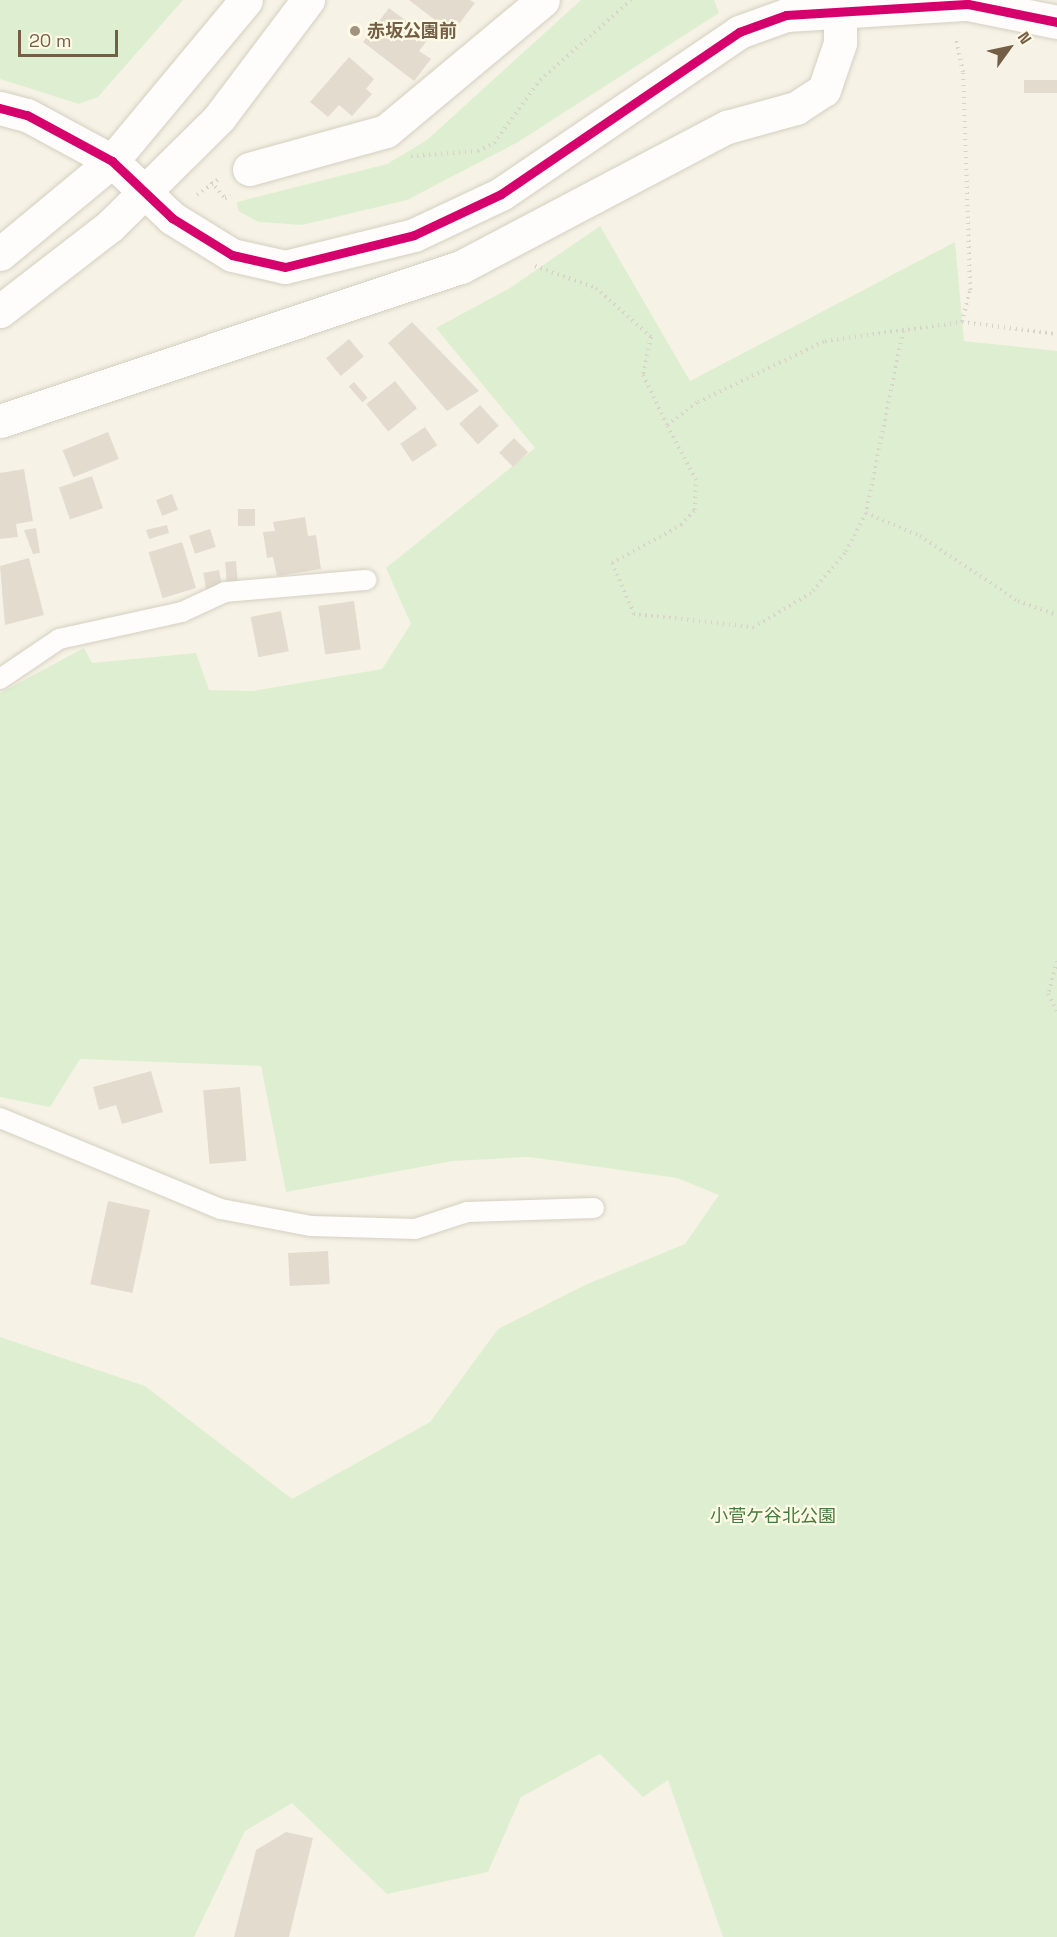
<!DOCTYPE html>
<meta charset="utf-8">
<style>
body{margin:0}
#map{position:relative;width:1057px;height:1937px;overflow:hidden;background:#f6f3e6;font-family:"Space Grotesk","Noto Sans JP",sans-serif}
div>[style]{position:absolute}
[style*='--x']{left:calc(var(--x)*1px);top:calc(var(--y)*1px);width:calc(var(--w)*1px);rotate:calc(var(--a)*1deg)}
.green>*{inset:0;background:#ddefd0}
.building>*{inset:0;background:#e3dbce;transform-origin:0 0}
.path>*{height:4px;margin-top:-2px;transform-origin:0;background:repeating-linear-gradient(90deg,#d9d3ca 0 1.5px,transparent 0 6px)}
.roads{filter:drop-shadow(0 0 2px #d5cfc1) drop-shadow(0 0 2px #d5cfc1)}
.lane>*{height:20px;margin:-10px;padding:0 10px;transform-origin:10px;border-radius:10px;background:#fefdfb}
.street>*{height:33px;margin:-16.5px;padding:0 16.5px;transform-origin:16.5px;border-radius:16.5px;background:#fefdfb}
.secondary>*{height:33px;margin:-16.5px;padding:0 16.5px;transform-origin:16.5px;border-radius:16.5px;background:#fefdfb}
.cycleway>*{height:9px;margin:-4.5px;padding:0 4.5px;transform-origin:4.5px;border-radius:4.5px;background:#d6006c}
.dots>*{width:16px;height:16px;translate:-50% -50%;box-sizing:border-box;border:3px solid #fffae6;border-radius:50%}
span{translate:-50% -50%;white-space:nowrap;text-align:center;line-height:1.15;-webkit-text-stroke:4.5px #fffae6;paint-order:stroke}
.poi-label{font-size:18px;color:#745f46;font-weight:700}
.left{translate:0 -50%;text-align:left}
.park-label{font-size:18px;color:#457b3e}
.north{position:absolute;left:979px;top:18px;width:60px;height:60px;-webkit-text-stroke:4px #fffae6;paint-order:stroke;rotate:57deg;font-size:16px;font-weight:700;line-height:24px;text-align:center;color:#745f46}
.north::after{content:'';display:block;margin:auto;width:21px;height:27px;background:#745f46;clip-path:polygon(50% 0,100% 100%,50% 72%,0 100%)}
.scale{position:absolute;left:18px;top:30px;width:100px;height:27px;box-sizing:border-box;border:3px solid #745f46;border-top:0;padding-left:8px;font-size:18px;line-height:21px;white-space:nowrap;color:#745f46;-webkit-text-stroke:4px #fffae6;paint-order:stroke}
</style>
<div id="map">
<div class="green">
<div style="clip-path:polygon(0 0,183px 0,98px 97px,79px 104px,0 79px)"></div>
<div style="clip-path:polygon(581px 0,714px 0,719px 13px,518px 142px,407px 200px,302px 225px,259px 222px,238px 211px,237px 202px,387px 164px,427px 140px)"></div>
<div style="clip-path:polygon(600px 226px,690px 381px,955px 242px,964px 341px,1057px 351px,1057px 1937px,723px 1937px,668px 1780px,643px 1797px,600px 1754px,521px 1797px,488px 1872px,387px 1894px,292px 1803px,245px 1831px,194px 1937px,0 1937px,0 1337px,145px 1386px,292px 1499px,430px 1422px,498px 1329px,585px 1285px,685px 1244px,719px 1195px,677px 1178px,529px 1157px,453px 1161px,286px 1192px,261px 1066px,80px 1059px,50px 1107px,0 1097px,0 693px,84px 648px,92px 663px,196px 653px,209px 690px,253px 691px,382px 669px,411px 624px,386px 568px,535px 448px,436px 328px,510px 288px)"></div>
</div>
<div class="building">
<div style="clip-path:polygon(409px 0,470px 0,475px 3px,452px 33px)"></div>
<div style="clip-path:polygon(389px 8px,429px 38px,419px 51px,431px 59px,414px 81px,363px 42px)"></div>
<div style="clip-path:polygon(349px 57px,374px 79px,366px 89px,372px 94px,352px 116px,339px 105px,328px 117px,310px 102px)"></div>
<div style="left:1057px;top:80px;width:13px;height:33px;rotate:90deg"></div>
<div style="clip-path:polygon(412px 322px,479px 391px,447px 411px,388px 343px)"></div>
<div style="left:349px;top:339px;width:23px;height:30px;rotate:50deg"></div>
<div style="left:395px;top:381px;width:35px;height:37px;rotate:51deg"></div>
<div style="left:354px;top:382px;width:21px;height:7px;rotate:49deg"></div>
<div style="left:480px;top:405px;width:28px;height:28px;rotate:48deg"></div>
<div style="left:425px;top:427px;width:22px;height:30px;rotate:56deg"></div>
<div style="left:108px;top:432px;width:29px;height:49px;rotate:68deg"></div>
<div style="left:514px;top:438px;width:20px;height:21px;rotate:45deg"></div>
<div style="clip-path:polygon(24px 469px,33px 521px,16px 524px,18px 537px,0 539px,0 473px)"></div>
<div style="left:92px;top:476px;width:34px;height:35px;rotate:71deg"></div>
<div style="left:172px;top:494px;width:17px;height:17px;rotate:69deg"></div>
<div style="left:255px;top:509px;width:17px;height:17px;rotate:90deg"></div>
<div style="clip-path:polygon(305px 517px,308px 536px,316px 535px,321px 569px,277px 576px,273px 557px,267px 558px,263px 532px,275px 531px,273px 522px)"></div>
<div style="clip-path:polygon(167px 525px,169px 533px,149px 539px,146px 530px)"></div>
<div style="clip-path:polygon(36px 528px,40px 553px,33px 554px,24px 530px)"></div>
<div style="left:210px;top:529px;width:19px;height:22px;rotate:72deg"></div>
<div style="left:182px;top:542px;width:48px;height:35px;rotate:73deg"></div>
<div style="clip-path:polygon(29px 558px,44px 615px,5px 625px,0 566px)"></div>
<div style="left:236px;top:561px;width:21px;height:11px;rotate:85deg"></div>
<div style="left:219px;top:570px;width:17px;height:16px;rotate:80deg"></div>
<div style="left:354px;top:601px;width:49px;height:36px;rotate:82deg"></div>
<div style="left:281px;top:611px;width:41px;height:31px;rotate:79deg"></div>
<div style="clip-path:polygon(151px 1071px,163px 1112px,122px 1124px,116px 1105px,99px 1110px,93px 1087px)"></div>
<div style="left:240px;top:1087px;width:74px;height:37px;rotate:85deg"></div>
<div style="left:108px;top:1201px;width:43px;height:85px;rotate:12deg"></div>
<div style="left:328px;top:1251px;width:33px;height:40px;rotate:87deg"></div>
<div style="clip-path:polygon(286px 1832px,313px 1838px,289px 1937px,234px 1937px,256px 1850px)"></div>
</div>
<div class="path">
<div style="--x:411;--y:156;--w:67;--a:-4.3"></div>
<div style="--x:478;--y:151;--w:18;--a:-27"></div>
<div style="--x:494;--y:143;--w:78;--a:-53.9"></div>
<div style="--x:540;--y:80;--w:121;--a:-41.3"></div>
<div style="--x:211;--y:182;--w:21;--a:49"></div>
<div style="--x:225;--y:198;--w:6;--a:-18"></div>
<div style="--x:197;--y:195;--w:29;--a:-36"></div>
<div style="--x:535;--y:266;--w:65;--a:19.8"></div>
<div style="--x:596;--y:288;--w:74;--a:41.7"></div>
<div style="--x:651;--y:337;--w:39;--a:102"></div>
<div style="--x:643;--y:375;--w:55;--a:64.4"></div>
<div style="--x:962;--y:322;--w:96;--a:7.2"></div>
<div style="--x:903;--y:331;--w:186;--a:101.5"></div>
<div style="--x:866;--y:513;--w:45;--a:117.7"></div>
<div style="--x:845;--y:553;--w:52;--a:130.4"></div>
<div style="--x:811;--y:593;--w:66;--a:149.2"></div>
<div style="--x:754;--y:627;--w:121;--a:-173.8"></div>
<div style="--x:634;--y:614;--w:56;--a:-113.3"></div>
<div style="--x:612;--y:563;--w:79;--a:-28.8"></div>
<div style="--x:681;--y:525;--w:21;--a:-47"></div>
<div style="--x:695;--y:510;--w:30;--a:-88"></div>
<div style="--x:696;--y:480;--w:62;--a:-117.8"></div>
<div style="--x:667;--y:425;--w:39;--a:-37"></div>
<div style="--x:698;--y:402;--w:141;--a:-25.7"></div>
<div style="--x:825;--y:341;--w:138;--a:-7.9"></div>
<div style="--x:962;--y:322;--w:33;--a:-76"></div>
<div style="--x:970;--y:290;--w:218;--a:-91.8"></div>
<div style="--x:963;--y:72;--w:35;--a:-102"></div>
<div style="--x:866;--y:513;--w:59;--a:23.1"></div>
<div style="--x:920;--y:536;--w:118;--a:33.6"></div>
<div style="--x:1018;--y:601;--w:41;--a:19.7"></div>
<div style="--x:1057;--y:961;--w:34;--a:105"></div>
<div style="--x:1048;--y:994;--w:19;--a:62"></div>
</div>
<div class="roads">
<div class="lane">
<div style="--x:0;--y:679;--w:71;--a:-34.1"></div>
<div style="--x:59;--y:639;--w:126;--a:-12.4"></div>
<div style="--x:182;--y:612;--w:47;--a:-24.9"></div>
<div style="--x:225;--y:592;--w:142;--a:-4.9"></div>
<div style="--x:0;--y:1118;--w:239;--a:22.4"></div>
<div style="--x:221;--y:1209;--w:92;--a:10.7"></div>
<div style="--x:311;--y:1226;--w:104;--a:1.7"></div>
<div style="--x:415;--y:1229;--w:55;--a:-18.1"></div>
<div style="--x:467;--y:1212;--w:127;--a:-1.8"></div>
</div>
<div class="street">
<div style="--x:0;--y:108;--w:28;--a:15"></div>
<div style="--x:27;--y:115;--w:97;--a:28.4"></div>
<div style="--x:112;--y:161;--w:83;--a:43.5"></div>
<div style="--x:172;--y:218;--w:70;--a:31.7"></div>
<div style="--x:232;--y:255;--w:54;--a:12.8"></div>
<div style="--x:285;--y:267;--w:133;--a:-13.9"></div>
<div style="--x:414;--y:235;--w:96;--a:-25.2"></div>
<div style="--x:501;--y:194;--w:288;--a:-34.2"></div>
<div style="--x:739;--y:32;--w:50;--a:-19.9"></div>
<div style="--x:786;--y:15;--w:182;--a:-3.5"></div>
<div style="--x:968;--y:4;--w:91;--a:11.4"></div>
<div style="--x:249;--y:169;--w:142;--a:-15.5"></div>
<div style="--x:386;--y:131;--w:204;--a:-39.8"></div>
<div style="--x:0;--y:421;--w:486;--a:-18.5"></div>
<div style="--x:461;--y:267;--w:301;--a:-27.8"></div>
<div style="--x:727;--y:127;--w:72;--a:-15.4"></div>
<div style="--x:796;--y:108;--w:33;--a:-33"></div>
<div style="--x:824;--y:90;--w:50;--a:-71.2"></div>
<div style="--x:840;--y:43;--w:33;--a:-90"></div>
</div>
<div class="secondary">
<div style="--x:0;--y:254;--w:146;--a:-39.7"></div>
<div style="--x:112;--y:161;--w:209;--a:-50.2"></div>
<div style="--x:0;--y:311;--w:139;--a:-37.7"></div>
<div style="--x:110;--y:226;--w:153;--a:-44.7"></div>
<div style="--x:219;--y:118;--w:148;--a:-53"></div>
</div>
</div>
<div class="cycleway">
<div style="--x:0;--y:108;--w:28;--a:15"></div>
<div style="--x:27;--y:115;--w:97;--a:28.4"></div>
<div style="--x:112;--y:161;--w:83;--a:43.5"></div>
<div style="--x:172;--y:218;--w:70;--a:31.7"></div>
<div style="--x:232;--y:255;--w:54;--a:12.8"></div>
<div style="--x:285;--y:267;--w:133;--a:-13.9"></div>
<div style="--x:414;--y:235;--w:96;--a:-25.2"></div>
<div style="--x:501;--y:194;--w:288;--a:-34.2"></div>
<div style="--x:739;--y:32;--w:50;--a:-19.9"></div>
<div style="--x:786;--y:15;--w:182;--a:-3.5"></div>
<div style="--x:968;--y:4;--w:91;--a:11.4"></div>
</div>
<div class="dots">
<div style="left:355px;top:31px;background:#a2937e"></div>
</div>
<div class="poi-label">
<span class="left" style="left:367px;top:31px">赤坂公園前</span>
</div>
<div class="park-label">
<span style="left:773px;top:1516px">小菅ケ谷北公園</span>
</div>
<div class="north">N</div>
<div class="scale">20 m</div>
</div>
